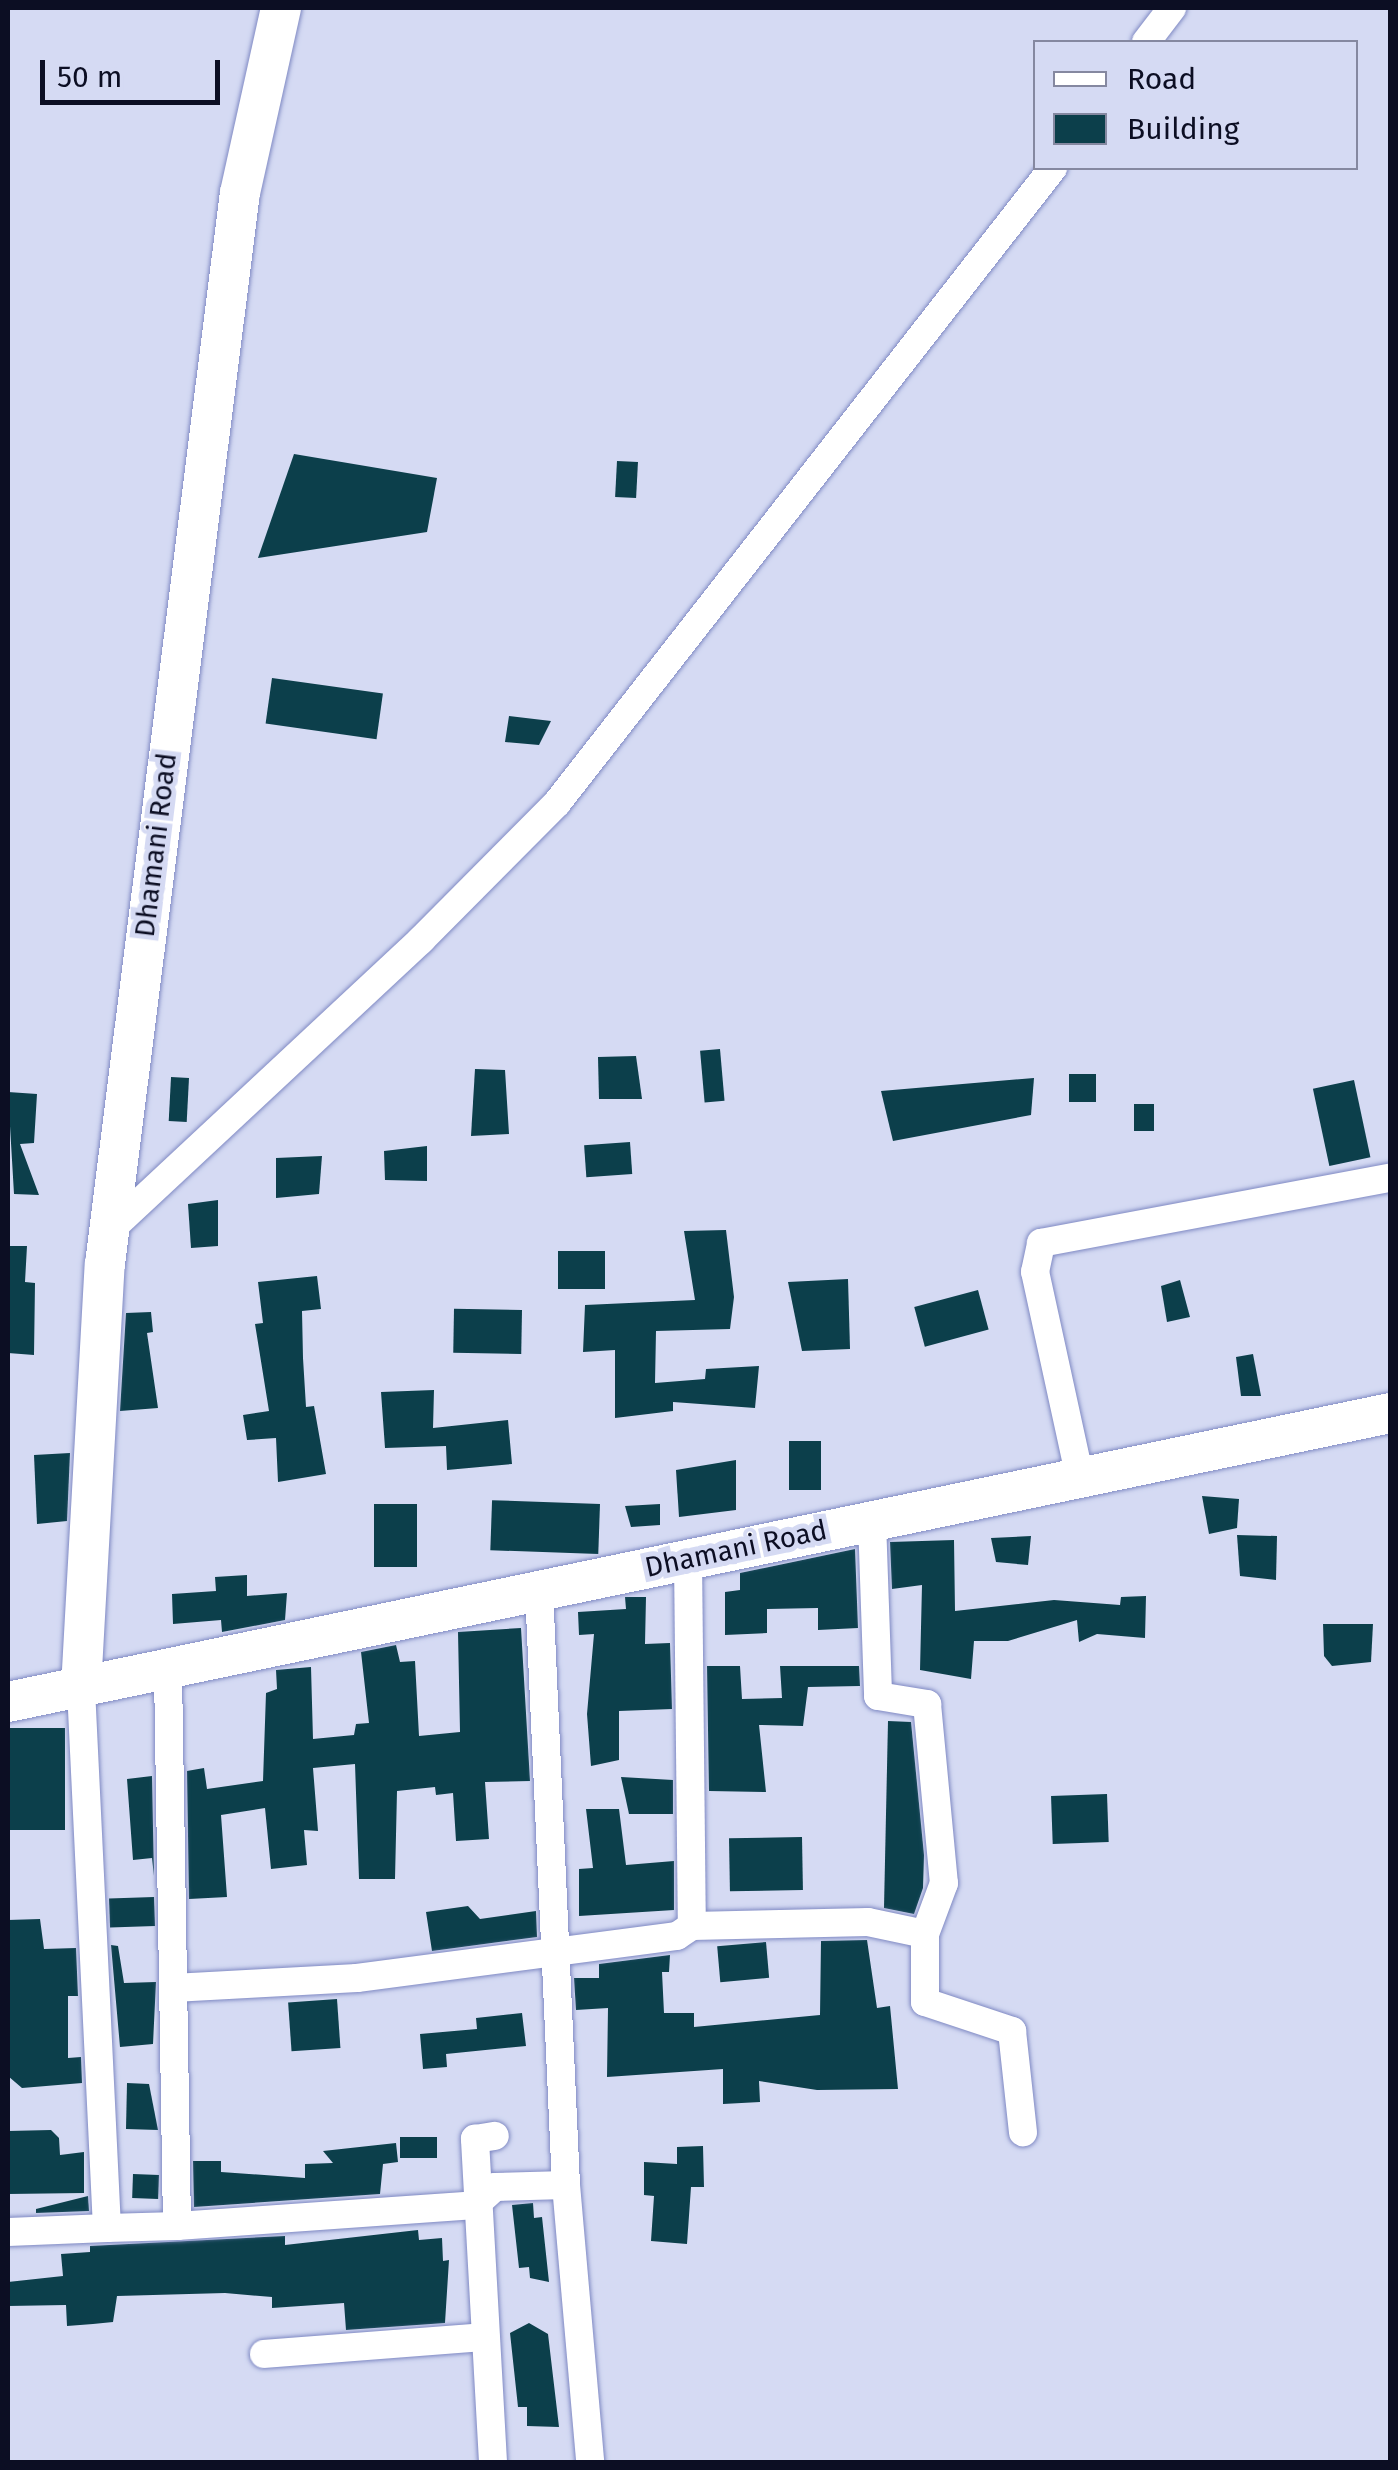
<!DOCTYPE html>
<style>
body{margin:0}
#map{position:relative;width:1398px;height:2470px;overflow:hidden;background:#d5daf3;font-family:"Fira Sans",sans-serif}
div>[style]{position:absolute}
[style*='--x']{left:calc(var(--x)*1px);top:calc(var(--y)*1px);width:calc(var(--w)*1px);rotate:calc(var(--a)*1deg)}
.building>*{inset:0;background:#0c3f4b;transform-origin:0 0}
.roads{filter:drop-shadow(0 0 2px #7f89c3) drop-shadow(0 0 2px #7f89c3)}
.minor>*{height:28px;margin:-14px;padding:0 14px;transform-origin:14px;border-radius:14px;background:#fff}
.secondary>*{height:40px;margin:-20px;padding:0 20px;transform-origin:20px;border-radius:20px;background:#fff}
span{translate:-50% -50%;white-space:nowrap;text-align:center;line-height:1.15;-webkit-text-stroke:10px #d5daf3;paint-order:stroke}
.street-label{font-size:28px;color:#0c0e23}
.frame{position:absolute;inset:0;border:10px solid #0c0e23;pointer-events:none}
.legend{position:absolute;left:1033px;top:40px;width:325px;height:130px;box-sizing:border-box;background:#d5daf3;border:2px solid #8588a0;margin:0;padding:12px 18px;list-style:none;font-size:30px;color:#0c0e23}
.legend li{display:flex;align-items:center;gap:20px;height:50px}
.legend b{width:50px;border:2px solid #8588a0}
.scale{position:absolute;left:40px;top:60px;width:180px;height:45px;box-sizing:border-box;border:5px solid #0c0e23;border-top:0;padding-left:12px;font-size:30px;line-height:35px;white-space:nowrap;color:#0c0e23;-webkit-text-stroke:8px #d5daf3;paint-order:stroke}
</style>
<div id="map">
<div class="building">
<div style="clip-path:polygon(294px 454px,437px 478px,427px 532px,258px 558px)"></div>
<div style="left:617px;top:461px;width:21px;height:36px;rotate:3deg"></div>
<div style="left:272px;top:678px;width:112px;height:46px;rotate:8deg"></div>
<div style="clip-path:polygon(509px 716px,551px 721px,539px 745px,505px 742px)"></div>
<div style="left:720px;top:1049px;width:52px;height:20px;rotate:85deg"></div>
<div style="clip-path:polygon(636px 1056px,642px 1099px,599px 1099px,598px 1057px)"></div>
<div style="clip-path:polygon(475px 1069px,505px 1070px,509px 1134px,471px 1136px)"></div>
<div style="left:1069px;top:1074px;width:27px;height:28px"></div>
<div style="left:189px;top:1078px;width:44px;height:18px;rotate:93deg"></div>
<div style="clip-path:polygon(1034px 1078px,1031px 1115px,893px 1141px,881px 1091px)"></div>
<div style="left:1354px;top:1080px;width:79px;height:42px;rotate:78deg"></div>
<div style="clip-path:polygon(8px 1092px,37px 1094px,34px 1143px,20px 1144px,39px 1195px,14px 1194px)"></div>
<div style="left:1134px;top:1104px;width:20px;height:27px"></div>
<div style="left:630px;top:1142px;width:32px;height:46px;rotate:86deg"></div>
<div style="clip-path:polygon(427px 1146px,427px 1181px,385px 1180px,384px 1151px)"></div>
<div style="clip-path:polygon(322px 1156px,319px 1194px,276px 1198px,276px 1158px)"></div>
<div style="clip-path:polygon(218px 1200px,218px 1246px,191px 1248px,188px 1204px)"></div>
<div style="clip-path:polygon(726px 1230px,734px 1297px,730px 1329px,656px 1331px,655px 1383px,705px 1379px,706px 1369px,759px 1366px,755px 1408px,673px 1402px,673px 1411px,615px 1418px,615px 1350px,583px 1352px,585px 1305px,695px 1300px,684px 1231px)"></div>
<div style="clip-path:polygon(8px 1246px,27px 1246px,25px 1282px,35px 1283px,34px 1355px,8px 1353px)"></div>
<div style="left:558px;top:1251px;width:47px;height:38px"></div>
<div style="clip-path:polygon(317px 1276px,321px 1309px,302px 1311px,303px 1358px,306px 1407px,314px 1406px,326px 1474px,278px 1482px,276px 1438px,247px 1440px,243px 1415px,269px 1411px,255px 1324px,263px 1323px,258px 1282px)"></div>
<div style="clip-path:polygon(848px 1279px,850px 1349px,802px 1351px,788px 1282px)"></div>
<div style="clip-path:polygon(1180px 1280px,1190px 1317px,1167px 1322px,1161px 1286px)"></div>
<div style="left:978px;top:1290px;width:41px;height:66px;rotate:75deg"></div>
<div style="left:522px;top:1310px;width:44px;height:68px;rotate:91deg"></div>
<div style="clip-path:polygon(151px 1312px,153px 1332px,147px 1333px,158px 1408px,120px 1411px,126px 1313px)"></div>
<div style="clip-path:polygon(1253px 1354px,1261px 1396px,1241px 1396px,1236px 1357px)"></div>
<div style="clip-path:polygon(434px 1390px,433px 1428px,508px 1420px,512px 1464px,447px 1470px,446px 1446px,385px 1448px,381px 1392px)"></div>
<div style="left:789px;top:1441px;width:32px;height:49px"></div>
<div style="clip-path:polygon(70px 1453px,67px 1521px,37px 1524px,34px 1455px)"></div>
<div style="clip-path:polygon(736px 1460px,736px 1510px,679px 1517px,676px 1470px)"></div>
<div style="clip-path:polygon(1202px 1496px,1239px 1499px,1237px 1528px,1209px 1534px)"></div>
<div style="left:374px;top:1504px;width:43px;height:63px"></div>
<div style="left:600px;top:1504px;width:50px;height:108px;rotate:92deg"></div>
<div style="clip-path:polygon(660px 1504px,660px 1525px,631px 1527px,625px 1506px)"></div>
<div style="clip-path:polygon(1237px 1535px,1277px 1536px,1276px 1580px,1240px 1576px)"></div>
<div style="clip-path:polygon(1031px 1536px,1028px 1565px,996px 1562px,991px 1538px)"></div>
<div style="clip-path:polygon(954px 1540px,955px 1611px,1054px 1600px,1120px 1605px,1121px 1597px,1146px 1596px,1145px 1638px,1097px 1634px,1079px 1642px,1077px 1620px,1008px 1641px,974px 1641px,971px 1679px,920px 1670px,922px 1585px,892px 1589px,890px 1542px)"></div>
<div style="clip-path:polygon(855px 1549px,858px 1628px,818px 1630px,818px 1608px,767px 1609px,767px 1633px,725px 1635px,725px 1592px,740px 1590px,740px 1573px)"></div>
<div style="clip-path:polygon(247px 1575px,247px 1596px,287px 1593px,285px 1620px,222px 1632px,221px 1620px,173px 1624px,172px 1594px,216px 1591px,215px 1577px)"></div>
<div style="clip-path:polygon(625px 1597px,646px 1597px,645px 1644px,670px 1643px,672px 1709px,619px 1711px,619px 1760px,591px 1766px,587px 1714px,594px 1634px,579px 1635px,578px 1612px,626px 1609px)"></div>
<div style="clip-path:polygon(1323px 1624px,1373px 1624px,1371px 1662px,1332px 1666px,1324px 1656px)"></div>
<div style="clip-path:polygon(521px 1628px,530px 1781px,485px 1782px,489px 1839px,456px 1841px,453px 1793px,436px 1795px,435px 1787px,397px 1791px,395px 1879px,359px 1879px,355px 1764px,313px 1768px,318px 1831px,304px 1830px,307px 1865px,271px 1869px,265px 1808px,221px 1815px,227px 1897px,189px 1899px,187px 1771px,204px 1768px,207px 1789px,263px 1781px,266px 1693px,277px 1689px,276px 1670px,311px 1667px,313px 1739px,354px 1735px,356px 1724px,369px 1723px,361px 1652px,396px 1645px,400px 1662px,415px 1661px,419px 1736px,460px 1732px,458px 1632px)"></div>
<div style="clip-path:polygon(707px 1666px,740px 1666px,742px 1699px,782px 1698px,780px 1666px,859px 1666px,860px 1686px,808px 1687px,803px 1726px,759px 1725px,766px 1792px,709px 1791px)"></div>
<div style="clip-path:polygon(888px 1721px,911px 1722px,924px 1855px,923px 1888px,914px 1914px,884px 1908px)"></div>
<div style="left:8px;top:1728px;width:57px;height:102px"></div>
<div style="clip-path:polygon(152px 1776px,154px 1876px,152px 1858px,133px 1860px,127px 1779px)"></div>
<div style="clip-path:polygon(621px 1777px,673px 1780px,673px 1814px,629px 1814px)"></div>
<div style="left:1107px;top:1794px;width:48px;height:56px;rotate:88deg"></div>
<div style="clip-path:polygon(586px 1809px,619px 1809px,626px 1865px,674px 1861px,674px 1910px,579px 1916px,579px 1869px,593px 1868px)"></div>
<div style="left:802px;top:1837px;width:53px;height:73px;rotate:89deg"></div>
<div style="left:154px;top:1897px;width:29px;height:45px;rotate:88deg"></div>
<div style="clip-path:polygon(468px 1906px,480px 1919px,536px 1911px,537px 1937px,432px 1951px,426px 1912px)"></div>
<div style="clip-path:polygon(40px 1919px,44px 1949px,76px 1948px,78px 1996px,68px 1996px,68px 2058px,81px 2057px,82px 2083px,22px 2088px,8px 2076px,8px 1920px)"></div>
<div style="clip-path:polygon(867px 1940px,877px 2008px,890px 2006px,898px 2089px,817px 2090px,759px 2081px,760px 2102px,723px 2104px,723px 2069px,607px 2077px,608px 2008px,576px 2010px,574px 1978px,599px 1978px,599px 1964px,670px 1955px,669px 1972px,662px 1972px,664px 2013px,694px 2013px,694px 2027px,820px 2015px,821px 1941px)"></div>
<div style="left:766px;top:1942px;width:36px;height:49px;rotate:85deg"></div>
<div style="clip-path:polygon(111px 1945px,118px 1946px,124px 1983px,156px 1982px,153px 2044px,120px 2047px)"></div>
<div style="left:337px;top:1999px;width:49px;height:49px;rotate:86deg"></div>
<div style="clip-path:polygon(522px 2013px,526px 2046px,446px 2054px,447px 2067px,423px 2069px,420px 2034px,477px 2029px,476px 2018px)"></div>
<div style="clip-path:polygon(127px 2083px,149px 2084px,158px 2130px,126px 2129px)"></div>
<div style="clip-path:polygon(51px 2130px,59px 2138px,60px 2155px,84px 2152px,84px 2193px,8px 2194px,8px 2131px)"></div>
<div style="left:437px;top:2137px;width:21px;height:37px;rotate:90deg"></div>
<div style="clip-path:polygon(396px 2143px,398px 2162px,383px 2164px,380px 2194px,194px 2207px,193px 2161px,221px 2161px,221px 2172px,305px 2178px,305px 2164px,333px 2163px,323px 2151px)"></div>
<div style="clip-path:polygon(703px 2146px,704px 2187px,691px 2187px,687px 2244px,651px 2241px,654px 2196px,644px 2195px,644px 2162px,677px 2164px,677px 2147px)"></div>
<div style="left:133px;top:2174px;width:26px;height:24px;rotate:2deg"></div>
<div style="clip-path:polygon(88px 2196px,89px 2211px,36px 2213px,36px 2209px)"></div>
<div style="clip-path:polygon(533px 2203px,534px 2218px,542px 2217px,549px 2282px,530px 2278px,529px 2267px,519px 2268px,512px 2205px)"></div>
<div style="clip-path:polygon(418px 2230px,419px 2240px,442px 2238px,443px 2261px,449px 2260px,445px 2323px,346px 2330px,344px 2303px,272px 2308px,272px 2297px,225px 2293px,117px 2296px,113px 2322px,93px 2324px,67px 2326px,66px 2305px,8px 2306px,8px 2282px,63px 2276px,61px 2254px,90px 2252px,90px 2246px,285px 2236px,285px 2245px)"></div>
<div style="clip-path:polygon(529px 2323px,548px 2334px,559px 2427px,527px 2426px,527px 2407px,518px 2407px,510px 2333px)"></div>
</div>
<div class="roads">
<div class="minor">
<div style="--x:1146;--y:42;--w:43;--a:-52.6"></div>
<div style="--x:109;--y:1231;--w:427;--a:-43"></div>
<div style="--x:421;--y:940;--w:193;--a:-45.2"></div>
<div style="--x:557;--y:803;--w:806;--a:-52.01"></div>
<div style="--x:1080;--y:1478;--w:211;--a:-102.3"></div>
<div style="--x:1035;--y:1272;--w:30;--a:-78"></div>
<div style="--x:1041;--y:1243;--w:355;--a:-10.6"></div>
<div style="--x:872;--y:1521;--w:175;--a:88"></div>
<div style="--x:878;--y:1696;--w:50;--a:9.3"></div>
<div style="--x:927;--y:1704;--w:180;--a:84.6"></div>
<div style="--x:944;--y:1883;--w:54;--a:110.4"></div>
<div style="--x:925;--y:1934;--w:68;--a:90"></div>
<div style="--x:925;--y:2002;--w:92;--a:18.4"></div>
<div style="--x:1012;--y:2031;--w:102;--a:83.8"></div>
<div style="--x:688;--y:1558;--w:368;--a:89.4"></div>
<div style="--x:173;--y:1988;--w:184;--a:-3.1"></div>
<div style="--x:357;--y:1978;--w:323;--a:-7.5"></div>
<div style="--x:677;--y:1936;--w:18;--a:-34"></div>
<div style="--x:692;--y:1926;--w:176;--a:-1.3"></div>
<div style="--x:868;--y:1922;--w:58;--a:11.9"></div>
<div style="--x:566;--y:2185;--w:278;--a:85"></div>
<div style="--x:177;--y:2226;--w:299;--a:-4"></div>
<div style="--x:475;--y:2205;--w:27;--a:-42"></div>
<div style="--x:495;--y:2187;--w:71;--a:-1.6"></div>
<div style="--x:566;--y:2185;--w:596;--a:-92.6"></div>
<div style="--x:107;--y:2228;--w:70;--a:-1.6"></div>
<div style="--x:177;--y:2226;--w:555;--a:-90.93"></div>
<div style="--x:8;--y:2232;--w:99;--a:-2.3"></div>
<div style="--x:107;--y:2228;--w:541;--a:-92.76"></div>
<div style="--x:264;--y:2354;--w:222;--a:-4.4"></div>
<div style="--x:493;--y:2462;--w:324;--a:-93.2"></div>
<div style="--x:475;--y:2139;--w:20;--a:-9"></div>
</div>
<div class="secondary">
<div style="--x:81;--y:1688;--w:425;--a:-86.8"></div>
<div style="--x:105;--y:1264;--w:1079;--a:-82.82"></div>
<div style="--x:240;--y:193;--w:189;--a:-77.5"></div>
<div style="--x:8;--y:1702;--w:1412;--a:-11.81"></div>
</div>
</div>
<div class="street-label">
<span style="left:156px;top:845px;rotate:-83deg">Dhamani Road</span>
<span style="left:736px;top:1549px;rotate:-12deg">Dhamani Road</span>
</div>
<div class="frame"></div>
<ul class="legend">
<li><b style="height:12px;background:#fff"></b>Road</li>
<li><b style="height:28px;background:#0c3f4b"></b>Building</li>
</ul>
<div class="scale">50 m</div>
</div>
